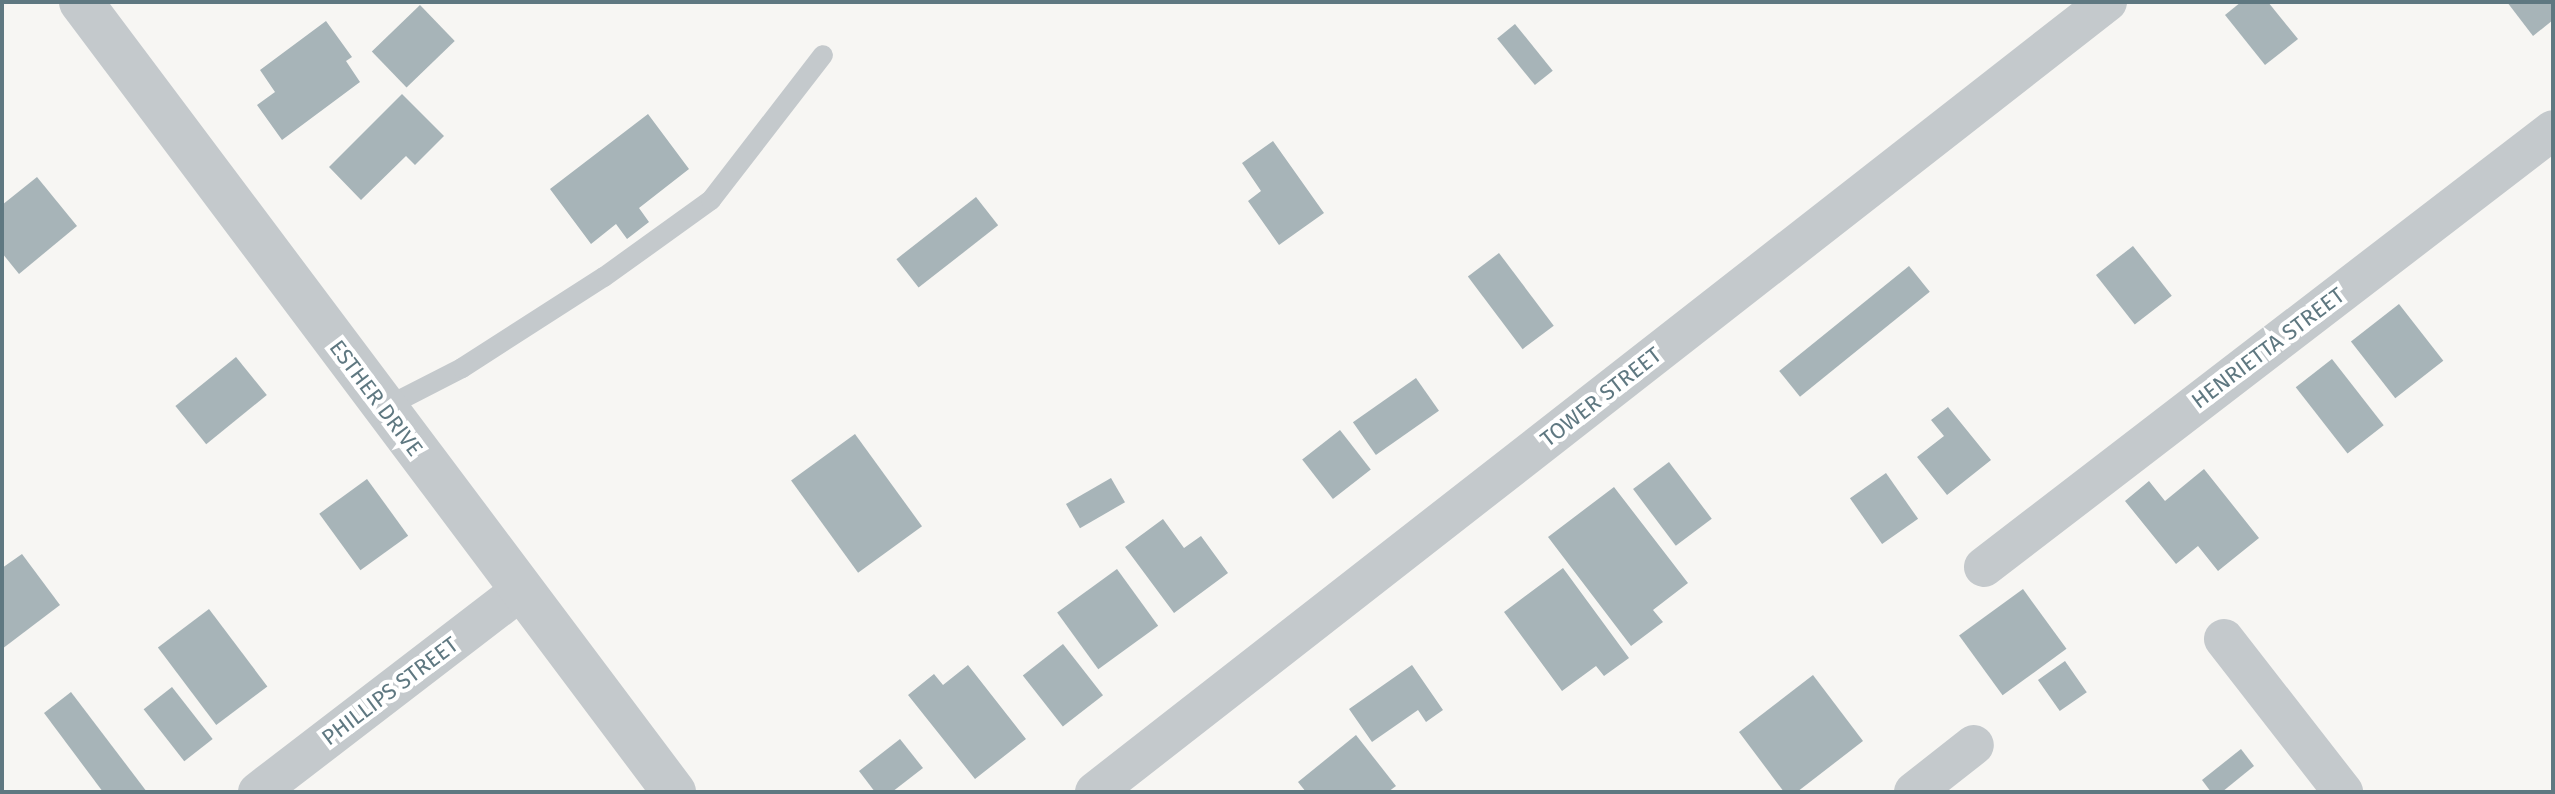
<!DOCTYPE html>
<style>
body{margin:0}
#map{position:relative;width:2555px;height:794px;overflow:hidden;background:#f7f6f3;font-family:"Fira Sans",sans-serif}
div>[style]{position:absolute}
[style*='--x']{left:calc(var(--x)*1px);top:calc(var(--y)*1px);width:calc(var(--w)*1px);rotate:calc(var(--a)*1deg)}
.building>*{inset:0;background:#a7b4b8;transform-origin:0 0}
.service>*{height:20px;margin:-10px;padding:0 10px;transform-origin:10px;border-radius:10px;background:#c4c9cc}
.minor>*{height:40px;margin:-20px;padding:0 20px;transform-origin:20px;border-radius:20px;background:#c4c9cc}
.tertiary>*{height:44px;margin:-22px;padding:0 22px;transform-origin:22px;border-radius:22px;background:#c4c9cc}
span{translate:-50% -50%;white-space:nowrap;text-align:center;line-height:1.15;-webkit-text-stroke:8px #fff;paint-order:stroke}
.street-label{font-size:22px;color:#5f7881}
.frame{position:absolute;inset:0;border:4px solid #5f7881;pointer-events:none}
</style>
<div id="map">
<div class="building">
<div style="clip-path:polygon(2241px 2px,2268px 2px,2298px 39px,2265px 65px,2225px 15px)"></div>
<div style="clip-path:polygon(2507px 2px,2553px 2px,2553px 20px,2533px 36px)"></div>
<div style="left:420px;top:5px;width:50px;height:67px;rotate:46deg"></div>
<div style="clip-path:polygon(326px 21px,352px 57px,346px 61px,360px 82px,282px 140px,257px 105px,275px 92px,260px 70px)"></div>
<div style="left:1515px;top:24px;width:60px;height:23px;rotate:51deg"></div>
<div style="clip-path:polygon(402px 94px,444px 136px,415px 165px,406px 156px,361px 200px,329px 167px)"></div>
<div style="clip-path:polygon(648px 114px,689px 169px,639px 208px,649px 222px,627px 239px,616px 224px,591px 244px,550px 189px)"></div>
<div style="clip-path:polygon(1273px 141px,1324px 213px,1279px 245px,1248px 201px,1261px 191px,1242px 163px)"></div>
<div style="clip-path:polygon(37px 177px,77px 226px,19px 274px,2px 253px,2px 205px)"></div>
<div style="left:976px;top:197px;width:36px;height:101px;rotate:52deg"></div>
<div style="left:2133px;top:246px;width:63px;height:47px;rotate:52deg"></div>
<div style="left:1499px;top:253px;width:91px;height:39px;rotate:53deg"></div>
<div style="left:1909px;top:266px;width:33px;height:167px;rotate:51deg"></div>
<div style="left:2399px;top:304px;width:72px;height:61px;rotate:52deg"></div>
<div style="left:236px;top:357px;width:49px;height:78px;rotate:51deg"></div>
<div style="left:2332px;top:359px;width:84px;height:46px;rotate:52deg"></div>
<div style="left:1416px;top:378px;width:40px;height:77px;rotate:55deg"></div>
<div style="clip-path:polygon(1948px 407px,1991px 460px,1947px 495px,1917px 457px,1944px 436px,1931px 420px)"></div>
<div style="left:1340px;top:430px;width:50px;height:48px;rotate:52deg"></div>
<div style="left:855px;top:434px;width:114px;height:79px;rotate:54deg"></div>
<div style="left:1669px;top:462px;width:71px;height:45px;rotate:53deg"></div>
<div style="clip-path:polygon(2204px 469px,2259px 538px,2218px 571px,2198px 546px,2176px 564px,2125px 501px,2149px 481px,2165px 501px)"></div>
<div style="left:1886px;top:473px;width:56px;height:44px;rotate:55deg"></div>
<div style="left:1111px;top:478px;width:28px;height:52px;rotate:60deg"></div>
<div style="left:367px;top:479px;width:70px;height:59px;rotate:54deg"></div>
<div style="clip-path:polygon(1614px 487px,1688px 583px,1653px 610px,1663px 622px,1631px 646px,1548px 537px)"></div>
<div style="clip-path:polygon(1163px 519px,1184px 548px,1201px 536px,1228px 573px,1174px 613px,1125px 547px)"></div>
<div style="clip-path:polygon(22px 554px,60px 605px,2px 649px,2px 568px)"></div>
<div style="clip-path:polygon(1563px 568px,1629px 658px,1604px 676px,1596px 666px,1562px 691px,1504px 612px)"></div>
<div style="left:1117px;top:569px;width:70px;height:74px;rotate:54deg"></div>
<div style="left:2023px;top:589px;width:74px;height:79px;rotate:54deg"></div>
<div style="left:209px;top:609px;width:97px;height:64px;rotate:53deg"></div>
<div style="left:1063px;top:644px;width:65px;height:51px;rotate:52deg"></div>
<div style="left:2065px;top:661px;width:38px;height:33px;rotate:55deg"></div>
<div style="clip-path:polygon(968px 665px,1026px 739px,975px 779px,908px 695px,934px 674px,943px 685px)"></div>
<div style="clip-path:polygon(1412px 665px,1443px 710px,1426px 722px,1418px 710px,1372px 742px,1349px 709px)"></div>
<div style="clip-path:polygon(1813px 675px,1863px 741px,1797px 792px,1784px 792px,1739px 732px)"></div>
<div style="left:172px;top:687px;width:66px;height:36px;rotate:52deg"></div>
<div style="clip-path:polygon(71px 692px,147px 792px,103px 792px,44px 713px)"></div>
<div style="clip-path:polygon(1356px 735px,1396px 786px,1388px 792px,1306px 792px,1298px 782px)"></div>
<div style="clip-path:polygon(900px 739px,923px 768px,892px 792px,875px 792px,859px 771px)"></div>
<div style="clip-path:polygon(2241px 749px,2254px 766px,2222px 792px,2211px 792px,2202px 780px)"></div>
</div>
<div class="service">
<div style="--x:384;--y:408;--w:88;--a:-27.1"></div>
<div style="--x:462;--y:368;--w:169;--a:-32.7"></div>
<div style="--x:604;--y:277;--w:132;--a:-35.7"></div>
<div style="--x:711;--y:200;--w:183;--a:-52.3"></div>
</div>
<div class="minor">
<div style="--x:1984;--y:567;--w:717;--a:-37.52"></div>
<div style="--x:2224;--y:639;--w:194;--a:52.1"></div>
<div style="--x:258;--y:792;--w:334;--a:-37.5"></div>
<div style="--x:1095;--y:792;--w:1284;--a:-37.98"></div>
<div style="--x:1914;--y:792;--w:76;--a:-38.1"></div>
</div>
<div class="tertiary">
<div style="--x:81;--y:2;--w:988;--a:53.11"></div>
</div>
<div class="street-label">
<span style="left:2268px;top:348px;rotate:-37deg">HENRIETTA STREET</span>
<span style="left:1601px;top:397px;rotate:-38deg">TOWER STREET</span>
<span style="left:376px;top:398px;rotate:53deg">ESTHER DRIVE</span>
<span style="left:390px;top:691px;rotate:-37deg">PHILLIPS STREET</span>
</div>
<div class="frame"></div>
</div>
